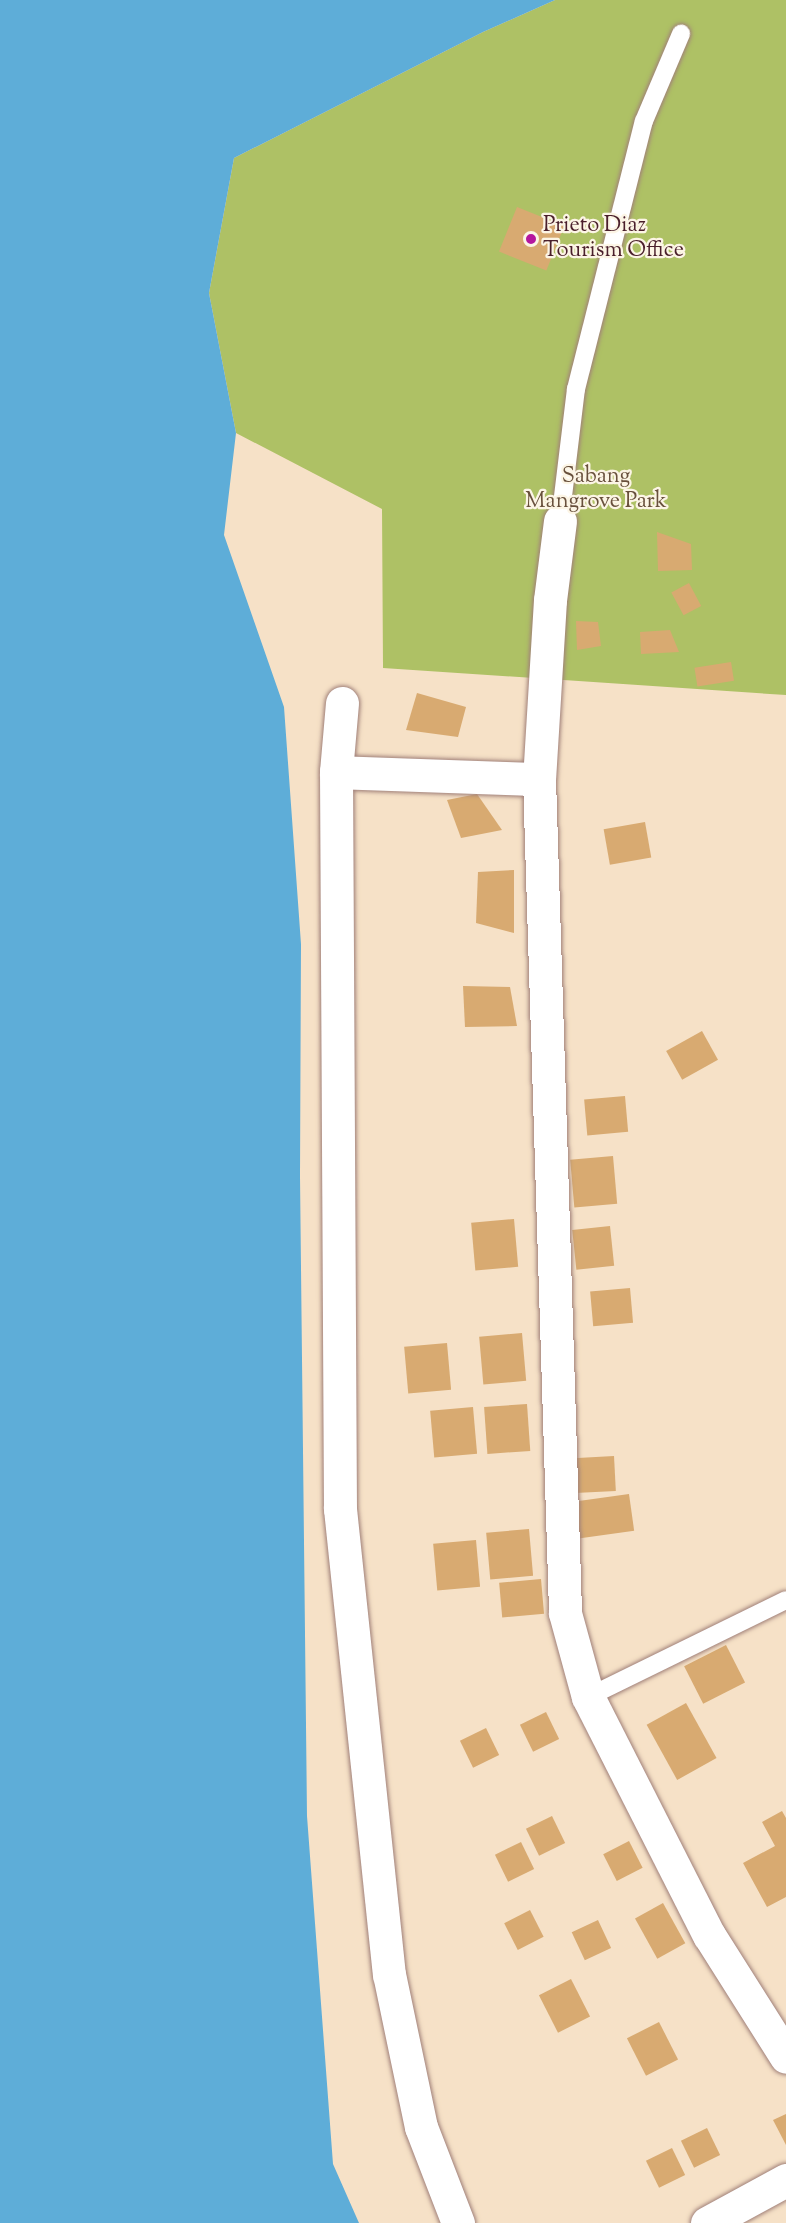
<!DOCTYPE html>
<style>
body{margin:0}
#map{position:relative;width:786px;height:2223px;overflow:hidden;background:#f6e1c7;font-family:"Sorts Mill Goudy",serif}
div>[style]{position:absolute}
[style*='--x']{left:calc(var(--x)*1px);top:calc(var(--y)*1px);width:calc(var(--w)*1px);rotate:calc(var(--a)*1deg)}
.green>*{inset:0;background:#aec165}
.water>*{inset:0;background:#5eadd8}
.building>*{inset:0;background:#d8aa71;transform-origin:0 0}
.roads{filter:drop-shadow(0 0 2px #a08079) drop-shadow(0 0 2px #a08079)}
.service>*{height:18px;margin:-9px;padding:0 9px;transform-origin:9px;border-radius:9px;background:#fff}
.minor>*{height:33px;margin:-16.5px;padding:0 16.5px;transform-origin:16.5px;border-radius:16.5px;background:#fff}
.dots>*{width:16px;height:16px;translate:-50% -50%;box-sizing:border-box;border:3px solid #fcf5e5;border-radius:50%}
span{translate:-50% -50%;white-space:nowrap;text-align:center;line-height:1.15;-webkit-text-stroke:4.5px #fcf5e5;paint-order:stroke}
.poi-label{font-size:22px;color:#4a1f2b}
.left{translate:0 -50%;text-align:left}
.park-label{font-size:22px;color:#68503c}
</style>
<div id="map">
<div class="green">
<div style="clip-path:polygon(555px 0,786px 0,786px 695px,383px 668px,382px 509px,236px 433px,209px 293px,234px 158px,483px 32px)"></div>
</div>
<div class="water">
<div style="clip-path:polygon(0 0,555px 0,483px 32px,234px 158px,209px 293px,236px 433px,224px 535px,284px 707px,301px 944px,300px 1176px,307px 1816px,333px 2164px,359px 2223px,0 2223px)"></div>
</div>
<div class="building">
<div style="left:517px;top:207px;width:51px;height:48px;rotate:22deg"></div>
<div style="clip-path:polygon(657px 532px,691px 544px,692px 570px,658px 571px)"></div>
<div style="left:689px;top:583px;width:26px;height:20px;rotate:62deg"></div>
<div style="clip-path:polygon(576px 621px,598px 622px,601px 646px,577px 650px)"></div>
<div style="clip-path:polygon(670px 630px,679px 652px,641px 654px,640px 632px)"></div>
<div style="left:731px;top:662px;width:19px;height:37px;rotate:81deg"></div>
<div style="clip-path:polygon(417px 693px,466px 707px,458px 737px,406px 730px)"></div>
<div style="clip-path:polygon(477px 794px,502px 830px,461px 838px,447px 800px)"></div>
<div style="left:645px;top:822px;width:36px;height:42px;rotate:80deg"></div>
<div style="clip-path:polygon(514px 870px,514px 933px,476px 923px,478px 872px)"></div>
<div style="clip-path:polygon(463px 986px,510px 987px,517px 1026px,465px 1027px)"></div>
<div style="left:702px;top:1031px;width:33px;height:41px;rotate:61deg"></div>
<div style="left:625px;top:1096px;width:36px;height:41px;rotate:85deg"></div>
<div style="left:613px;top:1156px;width:48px;height:43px;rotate:85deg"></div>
<div style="left:514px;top:1219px;width:48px;height:43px;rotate:85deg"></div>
<div style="left:610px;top:1226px;width:40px;height:38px;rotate:84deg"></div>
<div style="left:630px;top:1288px;width:35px;height:40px;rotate:85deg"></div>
<div style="left:522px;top:1333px;width:48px;height:43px;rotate:85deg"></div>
<div style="left:447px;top:1343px;width:47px;height:43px;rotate:85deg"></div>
<div style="left:527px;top:1404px;width:47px;height:43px;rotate:86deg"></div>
<div style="left:473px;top:1407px;width:47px;height:43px;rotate:85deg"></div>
<div style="left:614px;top:1456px;width:35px;height:41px;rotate:87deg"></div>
<div style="left:629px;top:1494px;width:37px;height:58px;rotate:82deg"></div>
<div style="left:529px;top:1529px;width:47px;height:43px;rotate:85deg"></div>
<div style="left:476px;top:1540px;width:47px;height:43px;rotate:85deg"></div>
<div style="left:541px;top:1579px;width:35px;height:42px;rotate:85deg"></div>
<div style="left:726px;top:1645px;width:42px;height:47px;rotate:63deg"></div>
<div style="left:686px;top:1703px;width:63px;height:45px;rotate:61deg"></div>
<div style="left:546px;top:1712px;width:30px;height:29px;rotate:64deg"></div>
<div style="left:486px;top:1728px;width:30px;height:29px;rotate:64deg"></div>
<div style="clip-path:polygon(782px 1811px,786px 1818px,786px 1897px,767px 1907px,743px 1863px,775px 1846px,762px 1822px)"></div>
<div style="left:552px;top:1816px;width:30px;height:29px;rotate:64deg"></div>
<div style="left:629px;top:1841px;width:30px;height:29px;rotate:63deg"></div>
<div style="left:521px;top:1842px;width:30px;height:29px;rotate:64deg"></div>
<div style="left:663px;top:1903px;width:46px;height:32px;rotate:61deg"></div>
<div style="left:530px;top:1910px;width:30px;height:29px;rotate:63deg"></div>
<div style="left:598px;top:1920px;width:31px;height:29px;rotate:65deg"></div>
<div style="left:571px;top:1979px;width:42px;height:36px;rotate:63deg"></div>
<div style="left:659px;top:2022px;width:42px;height:36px;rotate:63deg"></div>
<div style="clip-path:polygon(786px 2114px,786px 2145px,773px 2120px)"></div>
<div style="left:707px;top:2128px;width:30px;height:29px;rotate:64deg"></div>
<div style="left:672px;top:2148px;width:30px;height:29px;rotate:64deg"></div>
</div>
<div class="roads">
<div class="service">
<div style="--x:560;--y:521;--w:133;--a:-83.1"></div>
<div style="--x:576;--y:389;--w:276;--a:-75.8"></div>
<div style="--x:644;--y:121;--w:95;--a:-67"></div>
<div style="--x:588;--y:1697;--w:220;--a:-26.1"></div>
</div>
<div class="minor">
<div style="--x:560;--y:521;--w:80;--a:97.2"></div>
<div style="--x:550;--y:600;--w:179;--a:93.5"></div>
<div style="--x:539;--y:779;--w:834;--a:88.21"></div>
<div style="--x:565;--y:1613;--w:87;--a:74.7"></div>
<div style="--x:588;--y:1697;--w:267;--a:63.1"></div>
<div style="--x:709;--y:1935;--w:144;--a:57.7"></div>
<div style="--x:342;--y:703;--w:69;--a:95"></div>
<div style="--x:336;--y:772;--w:737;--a:89.69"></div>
<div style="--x:340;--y:1509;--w:468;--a:84"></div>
<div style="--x:389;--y:1974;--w:156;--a:78.2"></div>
<div style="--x:421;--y:2127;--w:103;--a:68.9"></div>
<div style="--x:336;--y:772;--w:203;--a:2"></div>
<div style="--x:707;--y:2223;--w:90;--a:-28.6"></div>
</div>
</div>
<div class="dots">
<div style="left:531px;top:239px;background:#b5179e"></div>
</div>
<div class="poi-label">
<span class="left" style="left:543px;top:239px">Prieto Diaz<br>Tourism Office</span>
</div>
<div class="park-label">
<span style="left:596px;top:490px">Sabang<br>Mangrove Park</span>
</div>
</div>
